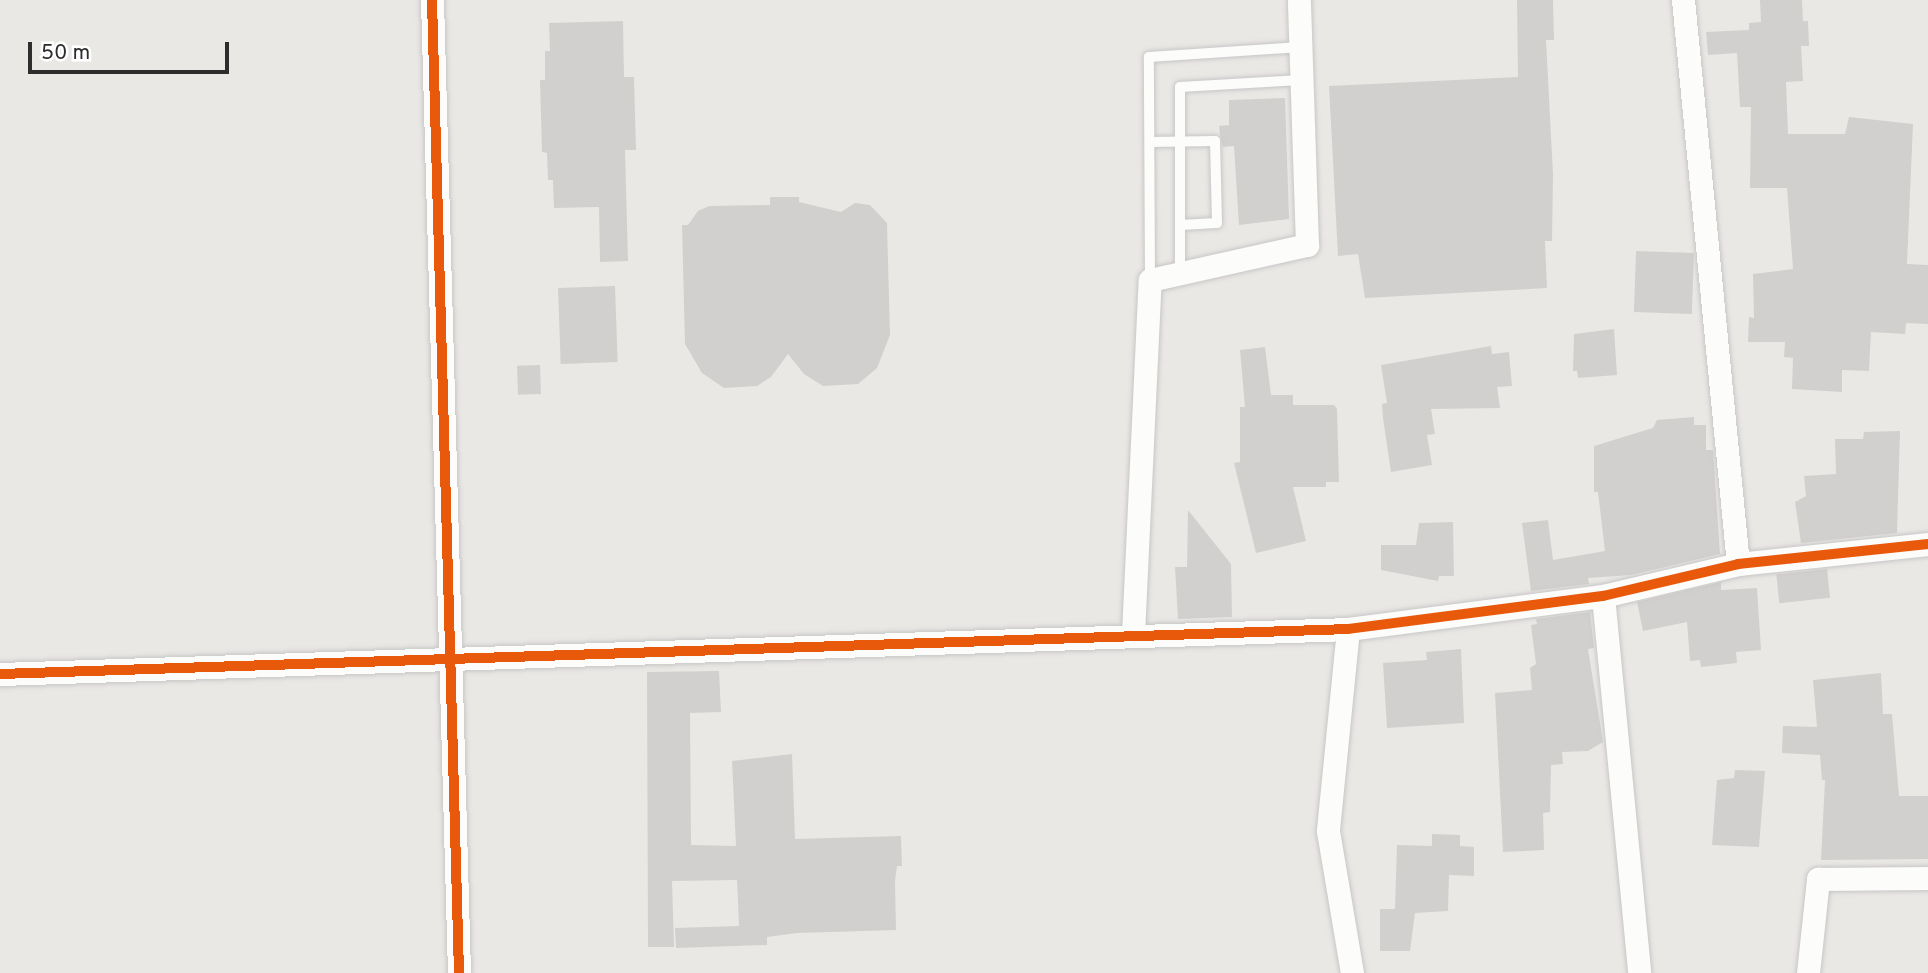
<!DOCTYPE html>
<style>
body{margin:0}
#map{position:relative;width:1928px;height:973px;overflow:hidden;background:#eae8e5;font-family:Overpass,sans-serif}
div>[style]{position:absolute}
[style*='--x']{left:calc(var(--x)*1px);top:calc(var(--y)*1px);width:calc(var(--w)*1px);rotate:calc(var(--a)*1deg)}
.building>*{inset:0;background:#d2d0ce;transform-origin:0 0}
.roads{filter:drop-shadow(0 0 2px #c7c6c7) drop-shadow(0 0 2px #c7c6c7)}
.lane>*{height:10px;margin:-5px;padding:0 5px;transform-origin:5px;border-radius:5px;background:#fcfcfb}
.street>*{height:23px;margin:-11.5px;padding:0 11.5px;transform-origin:11.5px;border-radius:11.5px;background:#fcfcfb}
.cycleway>*{height:10px;margin:-5px;padding:0 5px;transform-origin:5px;border-radius:5px;background:#e8590c}
span{translate:-50% -50%;white-space:nowrap;text-align:center;line-height:1.15;-webkit-text-stroke:7px #fff;paint-order:stroke}
.scale{position:absolute;left:28px;top:42px;width:201px;height:32px;box-sizing:border-box;border:4px solid #2d2d2d;border-top:0;padding-left:9px;font-size:21px;line-height:24px;white-space:nowrap;color:#2d2d2d;-webkit-text-stroke:5px #fff;paint-order:stroke}
</style>
<div id="map">
<div class="building">
<div style="clip-path:polygon(1517px 0,1553px 0,1554px 40px,1546px 40px,1553px 174px,1552px 241px,1545px 241px,1547px 288px,1365px 298px,1358px 254px,1338px 256px,1329px 86px,1518px 77px)"></div>
<div style="clip-path:polygon(1760px 0,1802px 0,1803px 21px,1808px 21px,1809px 46px,1801px 46px,1803px 81px,1786px 82px,1788px 134px,1845px 134px,1849px 117px,1913px 124px,1907px 264px,1928px 265px,1928px 324px,1906px 323px,1905px 334px,1871px 332px,1869px 371px,1842px 370px,1842px 392px,1792px 389px,1793px 358px,1784px 357px,1785px 342px,1748px 342px,1749px 317px,1754px 318px,1753px 274px,1793px 269px,1787px 188px,1750px 188px,1751px 107px,1740px 107px,1737px 53px,1708px 55px,1706px 32px,1749px 30px,1749px 23px,1761px 22px)"></div>
<div style="clip-path:polygon(623px 21px,624px 77px,634px 77px,636px 150px,625px 150px,628px 261px,600px 262px,599px 207px,554px 208px,553px 180px,548px 180px,547px 153px,542px 152px,540px 80px,545px 80px,545px 51px,550px 51px,549px 23px)"></div>
<div style="clip-path:polygon(1285px 98px,1289px 219px,1239px 225px,1234px 146px,1223px 147px,1220px 135px,1219px 126px,1229px 125px,1229px 100px)"></div>
<div style="clip-path:polygon(770px 197px,799px 197px,799px 202px,841px 212px,855px 203px,870px 205px,887px 223px,890px 335px,877px 368px,858px 384px,823px 386px,804px 374px,788px 354px,771px 377px,757px 386px,724px 388px,702px 373px,685px 344px,682px 225px,688px 225px,698px 211px,709px 206px,770px 205px)"></div>
<div style="left:1694px;top:253px;width:61px;height:58px;rotate:92deg"></div>
<div style="left:615px;top:286px;width:76px;height:57px;rotate:88deg"></div>
<div style="clip-path:polygon(1614px 329px,1617px 375px,1578px 378px,1577px 371px,1573px 371px,1574px 334px)"></div>
<div style="clip-path:polygon(1491px 346px,1492px 354px,1509px 352px,1512px 386px,1497px 387px,1500px 408px,1431px 409px,1435px 434px,1427px 435px,1432px 465px,1391px 472px,1383px 418px,1382px 404px,1387px 403px,1381px 365px)"></div>
<div style="clip-path:polygon(1265px 347px,1271px 395px,1293px 395px,1293px 405px,1334px 405px,1337px 409px,1339px 482px,1326px 482px,1326px 487px,1293px 487px,1306px 541px,1256px 553px,1234px 463px,1240px 462px,1240px 407px,1245px 407px,1240px 350px)"></div>
<div style="left:540px;top:365px;width:29px;height:23px;rotate:88deg"></div>
<div style="clip-path:polygon(1694px 417px,1694px 425px,1706px 425px,1706px 450px,1713px 450px,1720px 554px,1631px 575px,1588px 578px,1589px 584px,1531px 591px,1522px 523px,1548px 520px,1553px 560px,1605px 551px,1598px 492px,1594px 492px,1594px 446px,1653px 428px,1657px 420px)"></div>
<div style="clip-path:polygon(1900px 431px,1897px 533px,1801px 543px,1795px 502px,1806px 496px,1804px 476px,1836px 474px,1835px 439px,1863px 439px,1864px 432px)"></div>
<div style="clip-path:polygon(1188px 510px,1231px 564px,1232px 617px,1178px 619px,1175px 567px,1187px 567px)"></div>
<div style="clip-path:polygon(1453px 522px,1454px 576px,1439px 576px,1438px 581px,1381px 570px,1381px 545px,1416px 545px,1419px 523px)"></div>
<div style="left:1827px;top:569px;width:29px;height:51px;rotate:84deg"></div>
<div style="clip-path:polygon(1721px 582px,1721px 590px,1757px 588px,1761px 650px,1736px 652px,1737px 663px,1701px 667px,1700px 660px,1690px 661px,1687px 622px,1643px 631px,1637px 602px)"></div>
<div style="clip-path:polygon(1590px 612px,1594px 648px,1588px 649px,1603px 742px,1588px 751px,1562px 752px,1563px 764px,1551px 765px,1550px 812px,1543px 813px,1544px 850px,1503px 852px,1495px 693px,1532px 690px,1530px 668px,1536px 664px,1531px 625px,1537px 624px,1536px 619px)"></div>
<div style="clip-path:polygon(1461px 649px,1464px 723px,1387px 728px,1383px 663px,1427px 660px,1426px 652px)"></div>
<div style="clip-path:polygon(719px 671px,721px 712px,690px 713px,691px 845px,736px 846px,732px 761px,792px 754px,795px 839px,901px 836px,902px 866px,897px 866px,895px 881px,896px 930px,797px 933px,767px 937px,767px 945px,676px 948px,675px 928px,739px 926px,737px 880px,672px 881px,674px 947px,648px 947px,647px 672px)"></div>
<div style="clip-path:polygon(1881px 673px,1883px 714px,1892px 714px,1899px 796px,1928px 796px,1928px 859px,1821px 860px,1825px 780px,1822px 780px,1820px 755px,1782px 753px,1783px 726px,1817px 727px,1813px 680px)"></div>
<div style="clip-path:polygon(1735px 770px,1765px 771px,1759px 847px,1712px 845px,1717px 780px,1734px 778px)"></div>
<div style="clip-path:polygon(1432px 834px,1460px 835px,1460px 846px,1474px 847px,1474px 876px,1449px 875px,1448px 911px,1415px 913px,1410px 951px,1380px 951px,1380px 909px,1395px 909px,1397px 845px,1432px 846px)"></div>
</div>
<div class="roads">
<div class="lane">
<div style="--x:1150;--y:142;--w:65;--a:-0.9"></div>
<div style="--x:1215;--y:141;--w:82;--a:88.6"></div>
<div style="--x:1217;--y:223;--w:37;--a:177"></div>
<div style="--x:1180;--y:273;--w:186;--a:-90"></div>
<div style="--x:1180;--y:87;--w:121;--a:-3.3"></div>
<div style="--x:1150;--y:280;--w:223;--a:-90.3"></div>
<div style="--x:1149;--y:57;--w:152;--a:-3.8"></div>
</div>
<div class="street">
<div style="--x:432;--y:0;--w:973;--a:88.41"></div>
<div style="--x:1683;--y:0;--w:567;--a:84.43"></div>
<div style="--x:1603;--y:596;--w:379;--a:84.5"></div>
<div style="--x:1348;--y:629;--w:203;--a:95.7"></div>
<div style="--x:1328;--y:831;--w:144;--a:80.4"></div>
<div style="--x:1133;--y:634;--w:354;--a:-87.3"></div>
<div style="--x:1150;--y:280;--w:161;--a:-12.6"></div>
<div style="--x:1307;--y:245;--w:245;--a:-91.9"></div>
<div style="--x:0;--y:674;--w:1349;--a:-1.91"></div>
<div style="--x:1348;--y:629;--w:257;--a:-7.4"></div>
<div style="--x:1603;--y:596;--w:139;--a:-13.3"></div>
<div style="--x:1738;--y:564;--w:191;--a:-6"></div>
<div style="--x:1808;--y:973;--w:95;--a:-83.9"></div>
<div style="--x:1818;--y:879;--w:110;--a:-0.5"></div>
</div>
</div>
<div class="cycleway">
<div style="--x:432;--y:0;--w:973;--a:88.41"></div>
<div style="--x:0;--y:674;--w:1349;--a:-1.91"></div>
<div style="--x:1348;--y:629;--w:257;--a:-7.4"></div>
<div style="--x:1603;--y:596;--w:139;--a:-13.3"></div>
<div style="--x:1738;--y:564;--w:191;--a:-6"></div>
</div>
<div class="scale">50 m</div>
</div>
